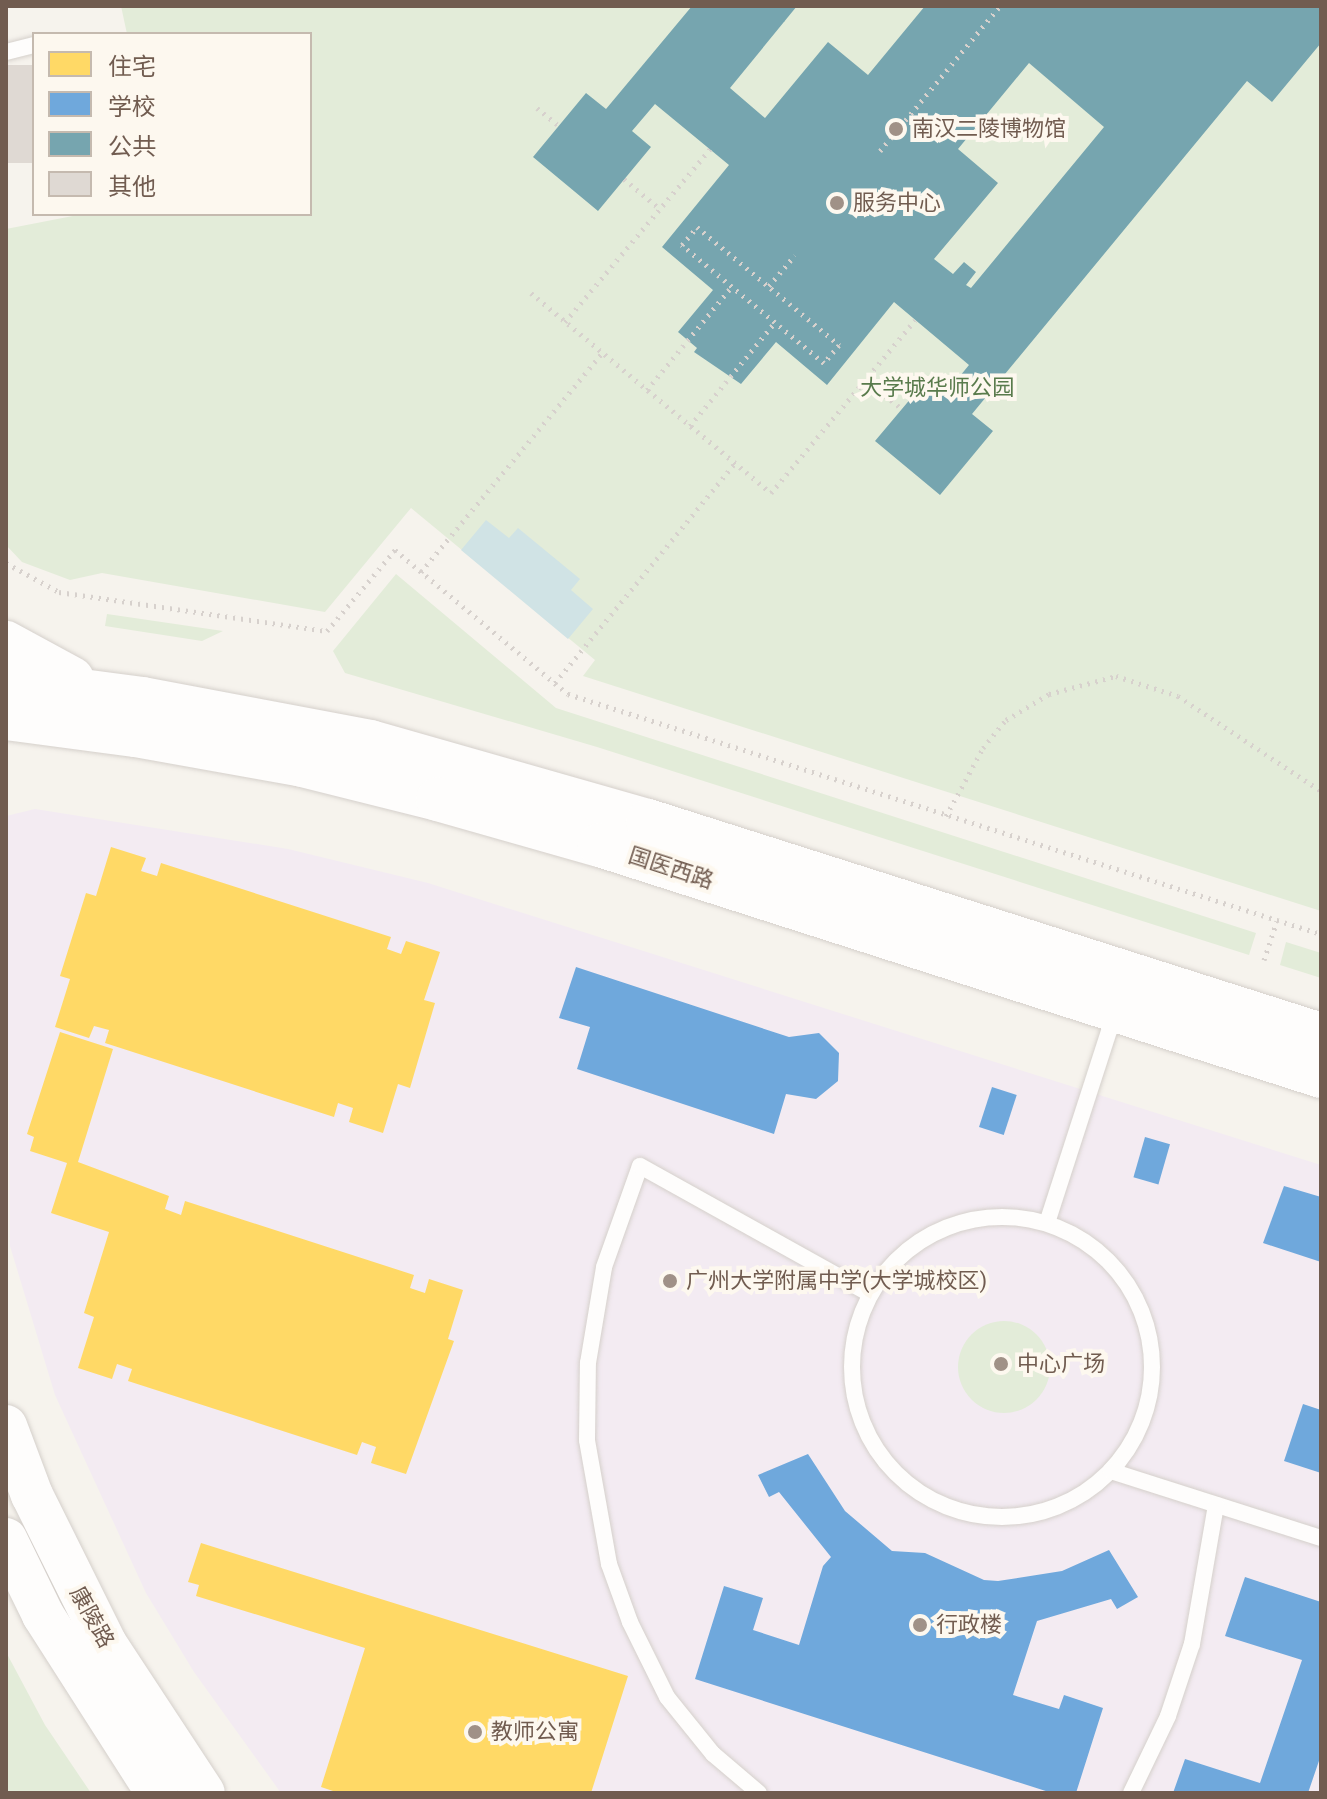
<!DOCTYPE html>
<meta charset="utf-8">
<style>
body{margin:0}
#map{position:relative;width:1327px;height:1799px;overflow:hidden;background:#f6f3ed;font-family:Roboto,"Noto Sans SC",sans-serif}
div>[style]{position:absolute}
[style*='--x']{left:calc(var(--x)*1px);top:calc(var(--y)*1px);width:calc(var(--w)*1px);rotate:calc(var(--a)*1deg)}
.education>*{inset:0;background:#f3ebf2}
.green>*{inset:0;background:#e3ecd9}
.round{border-radius:50%}
.water>*{inset:0;background:#d0e3e5}
.homes>*{inset:0;background:#ffd966}
.schools>*{inset:0;background:#6fa8dc;transform-origin:0 0}
.public>*{inset:0;background:#76a5af}
.building>*{inset:0;background:#dfd9d3;transform-origin:0 0}
.path>*{height:5px;margin-top:-2.5px;transform-origin:0;background:repeating-linear-gradient(90deg,#d7d1cd 0 2px,transparent 0 8px)}
.roads{filter:drop-shadow(0 0 2px #d5d0cb) drop-shadow(0 0 2px #d5d0cb)}
.service>*{height:16px;margin:-8px;padding:0 8px;transform-origin:8px;border-radius:8px;background:#fefdfc}
.service>.ring{margin:-8px;padding:0;box-sizing:content-box;background:none;border:16px solid #fefdfc;border-radius:50%}
.tertiary>*{height:42px;margin:-21px;padding:0 21px;transform-origin:21px;border-radius:21px;background:#fefdfc}
.secondary>*{height:44px;margin:-22px;padding:0 22px;transform-origin:22px;border-radius:22px;background:#fefdfc}
.dots>*{width:22px;height:22px;translate:-50% -50%;box-sizing:border-box;border:4px solid #fdf8ef;border-radius:50%}
span{translate:-50% -50%;white-space:nowrap;text-align:center;line-height:1.15;-webkit-text-stroke:8px #fdf8ef;paint-order:stroke}
.poi-label{font-size:22px;color:#715c50}
.left{translate:0 -50%;text-align:left}
.park-label{font-size:22px;color:#597b4c}
.street-label{font-size:22px;color:#715c50}
.frame{position:absolute;inset:0;border:8px solid #715c50;pointer-events:none}
.legend{position:absolute;left:32px;top:32px;width:280px;height:184px;box-sizing:border-box;background:#fdf8ef;border:2px solid #c5baaf;margin:0;padding:10px 14px;list-style:none;font-size:24px;color:#715c50}
.legend li{display:flex;align-items:center;gap:16px;height:40px}
.legend b{width:40px;border:2px solid #c5baaf}
</style>
<div id="map">
<div class="education">
<div style="clip-path:polygon(35px 809px,288px 849px,428px 883px,1321px 1165px,1321px 1793px,281px 1793px,194px 1672px,146px 1593px,55px 1395px,10px 1246px,6px 816px)"></div>
</div>
<div class="green">
<div style="clip-path:polygon(121px 6px,1321px 6px,1321px 911px,583px 676px,595px 660px,411px 508px,325px 612px,102px 573px,70px 580px,22px 562px,6px 545px,6px 229px,83px 214px,310px 214px,310px 34px,127px 34px)"></div>
<div style="clip-path:polygon(396px 574px,556px 708px,1256px 933px,1249px 955px,597px 747px,345px 673px,333px 651px)"></div>
<div style="clip-path:polygon(107px 614px,223px 631px,202px 641px,105px 626px)"></div>
<div style="clip-path:polygon(1286px 942px,1321px 953px,1321px 978px,1280px 965px)"></div>
<div class="round" style="left:958px;top:1321px;width:92px;height:92px"></div>
<div style="clip-path:polygon(6px 1652px,45px 1725px,91px 1793px,6px 1793px)"></div>
</div>
<div class="water">
<div style="clip-path:polygon(486px 520px,509px 538px,518px 528px,580px 579px,571px 590px,593px 609px,568px 639px,461px 550px)"></div>
</div>
<div class="homes">
<div style="clip-path:polygon(111px 847px,146px 858px,141px 871px,157px 876px,161px 863px,391px 937px,387px 949px,401px 954px,406px 941px,440px 952px,424px 1000px,435px 1003px,410px 1088px,398px 1084px,383px 1133px,349px 1122px,353px 1108px,338px 1103px,334px 1117px,105px 1043px,109px 1030px,94px 1026px,89px 1038px,55px 1027px,70px 979px,60px 976px,86px 893px,96px 896px)"></div>
<div style="clip-path:polygon(60px 1032px,113px 1049px,78px 1162px,169px 1196px,165px 1209px,181px 1215px,185px 1201px,414px 1275px,410px 1288px,425px 1293px,429px 1279px,463px 1290px,448px 1339px,454px 1341px,406px 1474px,371px 1463px,376px 1447px,362px 1442px,357px 1455px,128px 1381px,132px 1369px,117px 1364px,112px 1379px,78px 1368px,94px 1317px,84px 1313px,109px 1232px,51px 1213px,67px 1163px,30px 1151px,34px 1137px,27px 1134px)"></div>
<div style="clip-path:polygon(201px 1543px,628px 1676px,591px 1793px,339px 1793px,321px 1787px,365px 1648px,196px 1596px,199px 1585px,188px 1582px)"></div>
</div>
<div class="schools">
<div style="clip-path:polygon(576px 967px,789px 1037px,819px 1033px,839px 1053px,838px 1081px,816px 1099px,786px 1094px,774px 1134px,577px 1069px,590px 1027px,559px 1018px)"></div>
<div style="left:992px;top:1087px;width:26px;height:42px;rotate:18deg"></div>
<div style="left:1145px;top:1137px;width:26px;height:42px;rotate:16deg"></div>
<div style="clip-path:polygon(1284px 1186px,1321px 1197px,1321px 1262px,1263px 1243px)"></div>
<div style="clip-path:polygon(1303px 1404px,1321px 1410px,1321px 1473px,1284px 1461px)"></div>
<div style="clip-path:polygon(808px 1454px,845px 1511px,892px 1551px,925px 1553px,984px 1580px,998px 1581px,1062px 1571px,1109px 1550px,1138px 1597px,1117px 1609px,1111px 1599px,1037px 1621px,1013px 1695px,1059px 1709px,1064px 1695px,1103px 1708px,1076px 1793px,1052px 1793px,695px 1679px,724px 1586px,763px 1598px,753px 1630px,799px 1645px,823px 1566px,831px 1557px,779px 1492px,769px 1497px,758px 1475px)"></div>
<div style="clip-path:polygon(1245px 1577px,1321px 1602px,1321px 1755px,1308px 1793px,1173px 1793px,1185px 1759px,1260px 1783px,1302px 1660px,1225px 1636px)"></div>
</div>
<div class="public">
<div style="clip-path:polygon(evenodd,692px 6px,797px 6px,730px 88px,765px 118px,828px 42px,868px 75px,925px 6px,1321px 6px,1321px 43px,1272px 102px,1247px 81px,972px 414px,993px 431px,940px 495px,875px 441px,928px 378px,946px 393px,969px 365px,894px 302px,827px 385px,776px 342px,741px 384px,694px 352px,697px 348px,678px 332px,713px 290px,662px 247px,729px 165px,655px 104px,632px 131px,651px 147px,598px 211px,533px 157px,586px 93px,606px 109px,692px 6px,1029px 63px,1104px 127px,971px 288px,966px 285px,976px 272px,964px 262px,953px 274px,934px 259px,998px 183px,958px 149px,1029px 63px)"></div>
</div>
<div class="building">
<div style="left:34px;top:65px;width:98px;height:29px;rotate:90deg"></div>
</div>
<div class="path">
<div style="--x:537;--y:108;--w:28;--a:39"></div>
<div style="--x:880;--y:151;--w:188;--a:-50.4"></div>
<div style="--x:624;--y:179;--w:47;--a:39.8"></div>
<div style="--x:697;--y:227;--w:185;--a:39.7"></div>
<div style="--x:839;--y:345;--w:23;--a:130"></div>
<div style="--x:824;--y:363;--w:185;--a:-140.3"></div>
<div style="--x:682;--y:245;--w:23;--a:-50"></div>
<div style="--x:769;--y:286;--w:40;--a:-50"></div>
<div style="--x:531;--y:293;--w:312;--a:39.8"></div>
<div style="--x:771;--y:493;--w:225;--a:-50.2"></div>
<div style="--x:565;--y:322;--w:226;--a:-50"></div>
<div style="--x:866;--y:380;--w:46;--a:38.9"></div>
<div style="--x:647;--y:390;--w:134;--a:-50.7"></div>
<div style="--x:690;--y:426;--w:134;--a:-50.7"></div>
<div style="--x:6;--y:563;--w:60;--a:28.7"></div>
<div style="--x:59;--y:592;--w:271;--a:8.3"></div>
<div style="--x:327;--y:631;--w:106;--a:-50"></div>
<div style="--x:395;--y:550;--w:225;--a:39.8"></div>
<div style="--x:568;--y:694;--w:790;--a:17.68"></div>
<div style="--x:421;--y:572;--w:284;--a:-50.4"></div>
<div style="--x:555;--y:683;--w:284;--a:-50.7"></div>
<div style="--x:946;--y:816;--w:77;--a:-61.4"></div>
<div style="--x:983;--y:748;--w:36;--a:-51"></div>
<div style="--x:1006;--y:720;--w:50;--a:-31.2"></div>
<div style="--x:1049;--y:694;--w:69;--a:-15"></div>
<div style="--x:1116;--y:676;--w:65;--a:17.9"></div>
<div style="--x:1178;--y:696;--w:172;--a:33.6"></div>
<div style="--x:1264;--y:960;--w:41;--a:-71.6"></div>
</div>
<div class="roads">
<div class="service">
<div style="--x:6;--y:52;--w:29;--a:-14"></div>
<div class="ring" style="left:852px;top:1217px;width:284px;height:284px"></div>
<div style="--x:1047;--y:1223;--w:222;--a:-72.1"></div>
<div style="--x:1111;--y:1471;--w:220;--a:17.7"></div>
<div style="--x:759;--y:1793;--w:60;--a:-139.7"></div>
<div style="--x:713;--y:1754;--w:73;--a:-128.9"></div>
<div style="--x:667;--y:1697;--w:84;--a:-116.3"></div>
<div style="--x:630;--y:1622;--w:62;--a:-109.9"></div>
<div style="--x:609;--y:1564;--w:126;--a:-100.1"></div>
<div style="--x:587;--y:1440;--w:77;--a:-89.3"></div>
<div style="--x:588;--y:1363;--w:97;--a:-80.5"></div>
<div style="--x:604;--y:1267;--w:107;--a:-70.4"></div>
<div style="--x:640;--y:1166;--w:263;--a:29.1"></div>
<div style="--x:1131;--y:1793;--w:85;--a:-64.3"></div>
<div style="--x:1168;--y:1716;--w:76;--a:-71.6"></div>
<div style="--x:1192;--y:1644;--w:141;--a:-80.2"></div>
</div>
<div class="tertiary">
<div style="--x:6;--y:1426;--w:74;--a:69.4"></div>
<div style="--x:32;--y:1495;--w:166;--a:63.6"></div>
<div style="--x:106;--y:1644;--w:178;--a:56.7"></div>
<div style="--x:6;--y:1539;--w:85;--a:64"></div>
<div style="--x:43;--y:1615;--w:211;--a:57.4"></div>
</div>
<div class="secondary">
<div style="--x:6;--y:643;--w:75;--a:28.6"></div>
<div style="--x:6;--y:681;--w:138;--a:7.5"></div>
<div style="--x:143;--y:699;--w:231;--a:10.7"></div>
<div style="--x:370;--y:742;--w:289;--a:15.9"></div>
<div style="--x:648;--y:821;--w:706;--a:17.64"></div>
<div style="--x:6;--y:718;--w:131;--a:7.5"></div>
<div style="--x:136;--y:735;--w:169;--a:10.2"></div>
<div style="--x:302;--y:765;--w:140;--a:14"></div>
<div style="--x:438;--y:799;--w:168;--a:15.9"></div>
<div style="--x:600;--y:845;--w:757;--a:17.76"></div>
</div>
</div>
<div class="dots">
<div style="left:896px;top:129px;background:#a09187"></div>
<div style="left:837px;top:203px;background:#a09187"></div>
<div style="left:670px;top:1281px;background:#a09187"></div>
<div style="left:1001px;top:1364px;background:#a09187"></div>
<div style="left:920px;top:1625px;background:#a09187"></div>
<div style="left:475px;top:1732px;background:#a09187"></div>
</div>
<div class="poi-label">
<span class="left" style="left:912px;top:129px">南汉二陵博物馆</span>
<span class="left" style="left:853px;top:203px">服务中心</span>
<span class="left" style="left:686px;top:1281px">广州大学附属中学(大学城校区)</span>
<span class="left" style="left:1017px;top:1364px">中心广场</span>
<span class="left" style="left:936px;top:1625px">行政楼</span>
<span class="left" style="left:491px;top:1732px">教师公寓</span>
</div>
<div class="park-label">
<span style="left:937px;top:388px">大学城华师公园</span>
</div>
<div class="street-label">
<span style="left:671px;top:868px;rotate:18deg">国医西路</span>
<span style="left:92px;top:1617px;rotate:61deg">康陵路</span>
</div>
<div class="frame"></div>
<ul class="legend">
<li><b style="height:22px;background:#ffd966"></b>住宅</li>
<li><b style="height:22px;background:#6fa8dc"></b>学校</li>
<li><b style="height:22px;background:#76a5af"></b>公共</li>
<li><b style="height:22px;background:#dfd9d3"></b>其他</li>
</ul>
</div>
